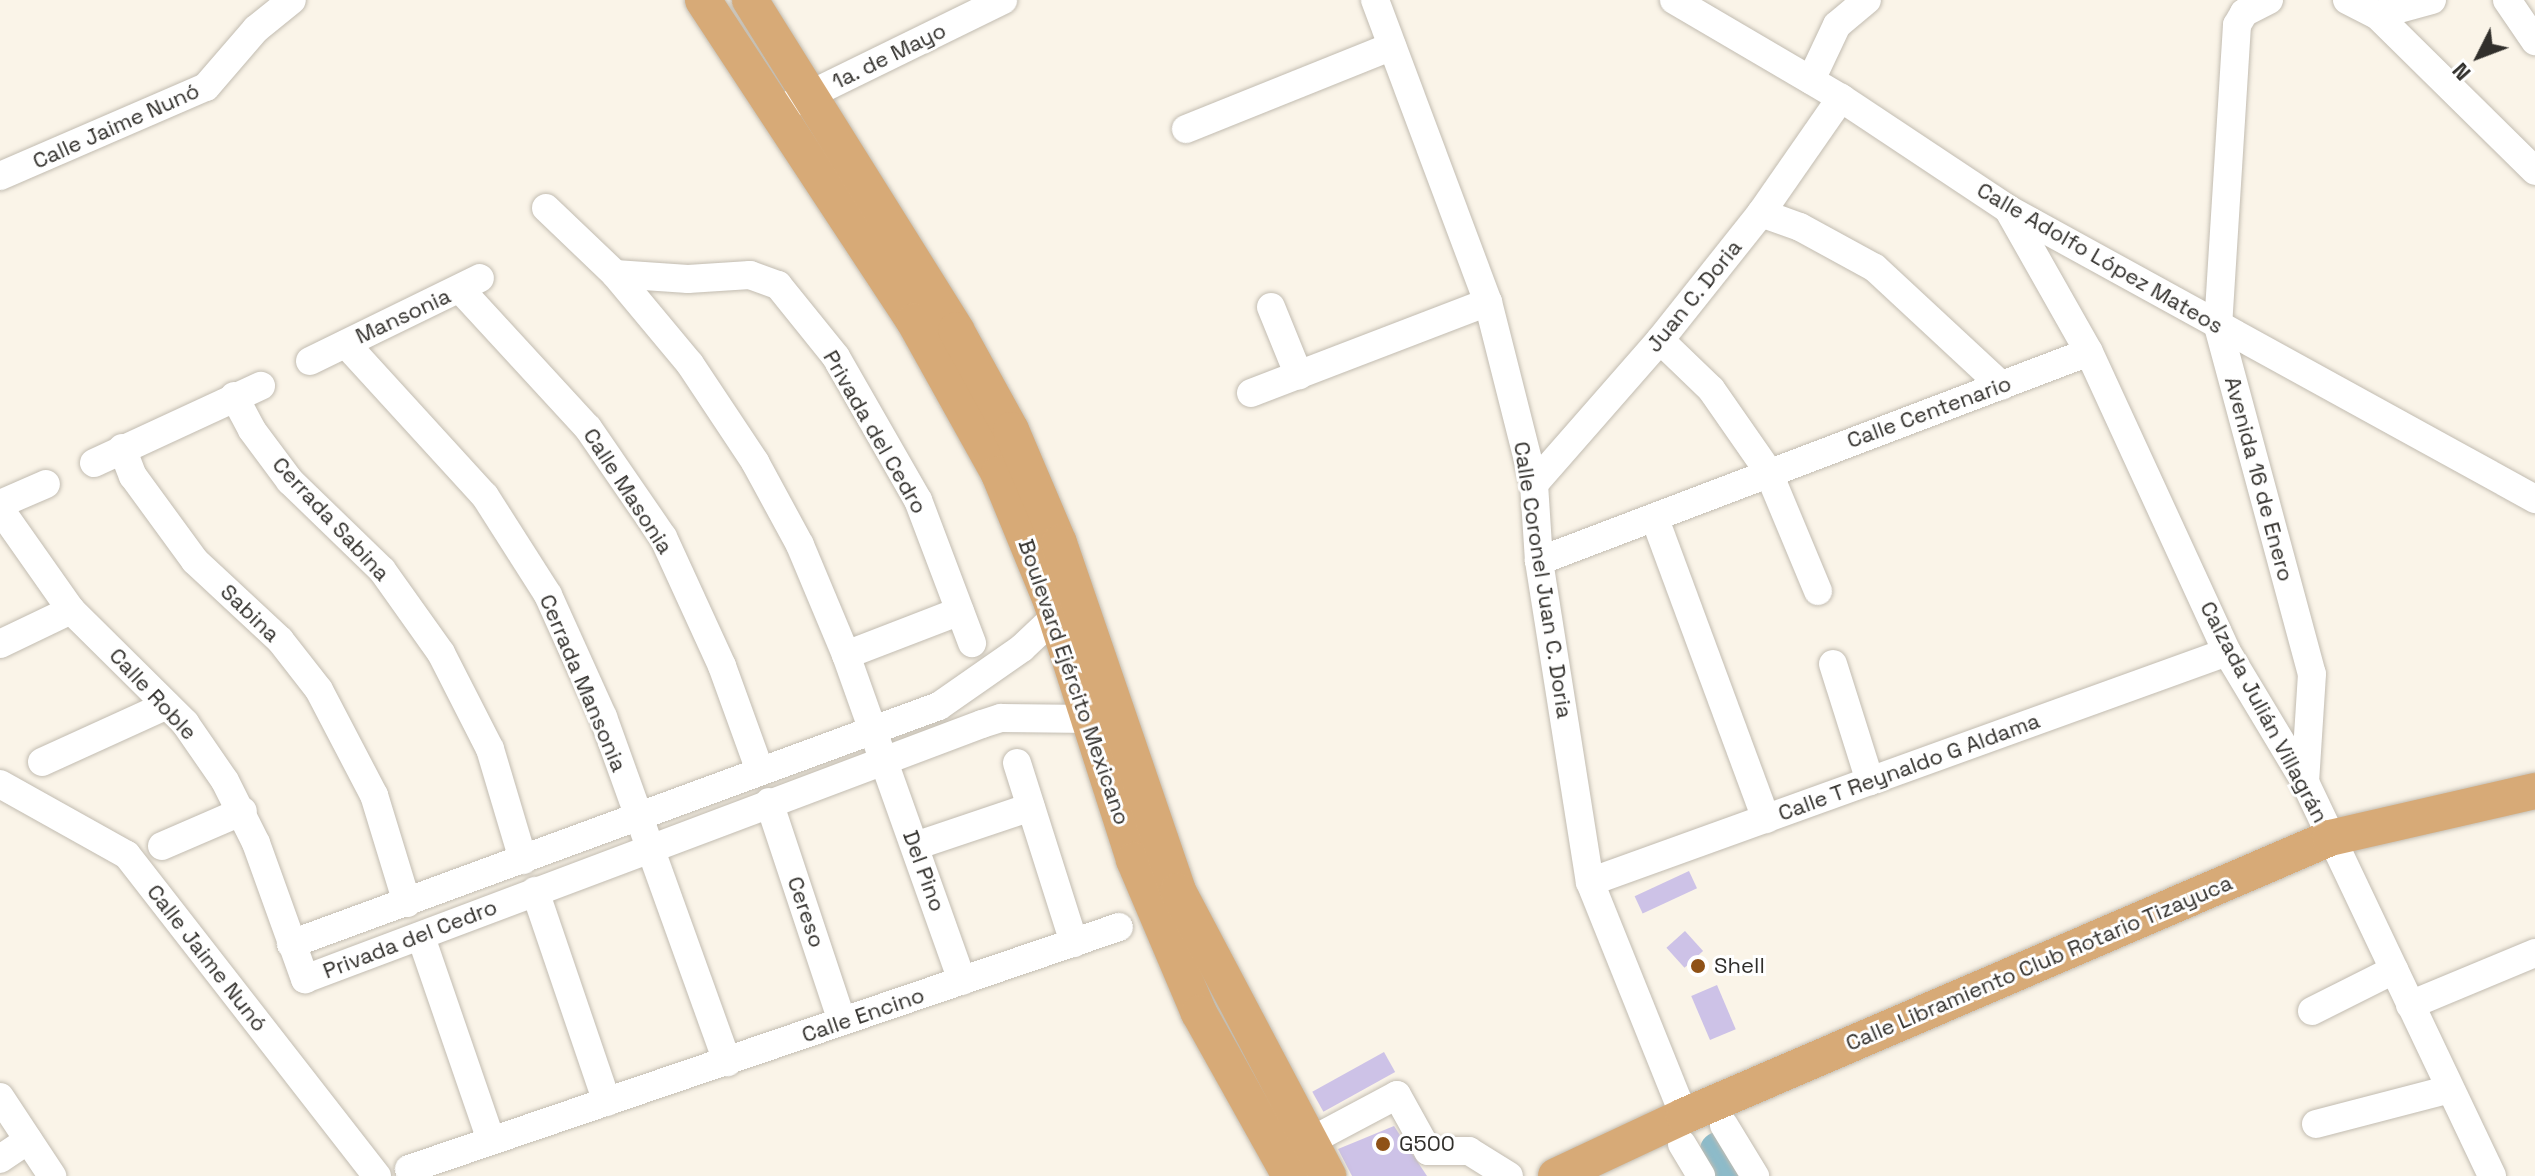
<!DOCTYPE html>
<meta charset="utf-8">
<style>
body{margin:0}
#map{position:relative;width:2535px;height:1176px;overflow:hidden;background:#faf4e8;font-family:"Space Grotesk",sans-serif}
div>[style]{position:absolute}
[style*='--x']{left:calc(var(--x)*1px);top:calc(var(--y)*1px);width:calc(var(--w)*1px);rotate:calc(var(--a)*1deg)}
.river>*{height:36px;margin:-18px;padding:0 18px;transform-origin:18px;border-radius:18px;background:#8dbbc9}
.building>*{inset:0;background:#cdc2e7;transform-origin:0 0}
.roads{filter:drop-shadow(0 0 2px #c2bcb1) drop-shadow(0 0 2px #c2bcb1)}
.minor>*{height:28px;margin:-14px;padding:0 14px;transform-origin:14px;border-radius:14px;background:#fff}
.major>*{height:36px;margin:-18px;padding:0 18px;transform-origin:18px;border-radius:18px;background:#d7aa77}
.dots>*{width:22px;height:22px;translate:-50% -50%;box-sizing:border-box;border:4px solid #fff;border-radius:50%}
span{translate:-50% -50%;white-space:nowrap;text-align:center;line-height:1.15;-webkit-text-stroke:6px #fff;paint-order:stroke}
.street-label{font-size:22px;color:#312f2b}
.poi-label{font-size:22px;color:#312f2b}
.left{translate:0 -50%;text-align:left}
.north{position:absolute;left:2439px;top:16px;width:80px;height:80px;-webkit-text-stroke:6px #fff;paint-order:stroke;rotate:228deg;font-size:22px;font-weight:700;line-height:32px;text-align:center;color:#312f2b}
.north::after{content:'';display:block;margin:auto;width:28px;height:36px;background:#312f2b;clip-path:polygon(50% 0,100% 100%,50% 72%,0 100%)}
</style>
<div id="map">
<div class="river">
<div style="--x:1718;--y:1150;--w:31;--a:57"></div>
</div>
<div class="building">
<div style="left:1689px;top:871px;width:19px;height:60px;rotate:65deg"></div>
<div style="left:1685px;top:931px;width:27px;height:25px;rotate:48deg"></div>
<div style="left:1717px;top:985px;width:48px;height:28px;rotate:67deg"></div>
<div style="left:1384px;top:1052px;width:23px;height:82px;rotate:61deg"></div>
<div style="clip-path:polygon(1394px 1126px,1427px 1176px,1352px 1176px,1338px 1149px)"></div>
</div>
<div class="roads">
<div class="minor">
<div style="--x:1375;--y:0;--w:322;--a:69.5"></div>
<div style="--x:1488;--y:302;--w:188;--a:75.8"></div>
<div style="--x:1534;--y:484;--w:77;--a:86.3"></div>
<div style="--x:1539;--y:561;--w:325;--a:81"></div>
<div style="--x:1590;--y:882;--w:252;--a:68.1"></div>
<div style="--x:1674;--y:0;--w:194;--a:30.4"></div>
<div style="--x:1841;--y:98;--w:201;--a:33.6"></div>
<div style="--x:2008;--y:209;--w:602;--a:28.82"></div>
<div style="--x:2269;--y:0;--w:28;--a:153"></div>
<div style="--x:2244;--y:13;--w:14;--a:120"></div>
<div style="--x:2237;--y:25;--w:302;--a:93.6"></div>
<div style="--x:2218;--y:326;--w:360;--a:74.9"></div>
<div style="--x:2312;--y:674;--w:108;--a:93.7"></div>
<div style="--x:2347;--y:0;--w:34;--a:27"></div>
<div style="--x:2377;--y:15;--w:222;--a:44.6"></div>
<div style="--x:2507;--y:0;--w:50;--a:55.7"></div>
<div style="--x:2377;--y:15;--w:57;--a:-15.3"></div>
<div style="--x:1811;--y:80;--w:61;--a:-64.7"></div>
<div style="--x:1837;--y:25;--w:39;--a:-40"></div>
<div style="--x:793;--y:103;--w:234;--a:-26.1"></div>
<div style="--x:1186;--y:129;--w:222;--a:-21.9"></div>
<div style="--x:0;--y:176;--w:224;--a:-23.4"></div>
<div style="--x:206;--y:87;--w:77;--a:-49.2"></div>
<div style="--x:256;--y:29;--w:46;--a:-38.9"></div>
<div style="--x:546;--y:208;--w:95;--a:43.7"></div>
<div style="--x:615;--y:274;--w:117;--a:50.2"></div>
<div style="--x:690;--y:364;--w:118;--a:56.4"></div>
<div style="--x:755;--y:462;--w:94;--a:61.5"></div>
<div style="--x:800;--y:545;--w:119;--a:67.3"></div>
<div style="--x:846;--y:655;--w:346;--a:70.4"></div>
<div style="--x:2008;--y:209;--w:164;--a:60.5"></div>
<div style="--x:2089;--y:352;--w:330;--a:65.3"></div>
<div style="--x:2227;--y:652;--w:152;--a:59"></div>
<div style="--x:2305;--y:782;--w:436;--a:64.6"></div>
<div style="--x:1761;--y:213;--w:41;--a:19.7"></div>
<div style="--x:1800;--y:227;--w:85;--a:28.7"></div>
<div style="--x:1875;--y:268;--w:173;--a:42.9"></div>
<div style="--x:615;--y:274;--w:73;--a:3.9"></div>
<div style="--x:688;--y:279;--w:62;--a:-3.7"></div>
<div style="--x:750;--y:275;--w:30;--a:20"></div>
<div style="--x:778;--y:285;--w:92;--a:51.1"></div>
<div style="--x:836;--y:357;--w:165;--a:60.2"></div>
<div style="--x:918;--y:500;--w:153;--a:69.3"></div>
<div style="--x:460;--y:289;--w:189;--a:47.4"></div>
<div style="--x:588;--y:428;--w:132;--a:55.5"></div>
<div style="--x:663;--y:537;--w:142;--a:65.4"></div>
<div style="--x:722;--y:666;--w:112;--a:70.1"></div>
<div style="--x:1271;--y:307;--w:74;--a:67.9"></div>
<div style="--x:1660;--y:340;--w:71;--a:43.9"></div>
<div style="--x:1711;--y:389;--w:100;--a:55.2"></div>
<div style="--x:1768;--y:471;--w:130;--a:67.4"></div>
<div style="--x:346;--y:344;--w:206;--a:47.6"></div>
<div style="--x:485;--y:496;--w:117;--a:57.5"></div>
<div style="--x:548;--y:595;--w:134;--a:65.7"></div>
<div style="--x:603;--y:717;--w:367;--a:70.2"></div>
<div style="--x:310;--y:361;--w:189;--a:-26"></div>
<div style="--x:1251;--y:393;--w:254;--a:-21"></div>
<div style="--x:234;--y:396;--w:38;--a:62"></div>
<div style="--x:252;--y:430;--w:64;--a:53.3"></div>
<div style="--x:290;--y:481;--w:128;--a:44.1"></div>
<div style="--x:382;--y:570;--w:102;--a:54.6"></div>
<div style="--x:441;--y:653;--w:108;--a:63"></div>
<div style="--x:490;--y:749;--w:116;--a:73.4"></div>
<div style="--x:122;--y:448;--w:30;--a:69"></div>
<div style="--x:133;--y:476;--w:105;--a:53.9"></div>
<div style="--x:195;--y:561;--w:116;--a:42.9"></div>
<div style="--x:280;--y:640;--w:63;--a:52"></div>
<div style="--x:319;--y:690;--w:119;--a:62.4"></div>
<div style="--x:374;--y:795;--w:113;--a:73"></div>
<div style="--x:94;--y:463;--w:184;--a:-24.8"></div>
<div style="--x:1534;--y:484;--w:191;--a:-48.8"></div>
<div style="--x:1660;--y:340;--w:162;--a:-51.5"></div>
<div style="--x:1761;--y:213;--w:140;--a:-55.2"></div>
<div style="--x:0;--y:504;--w:50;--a:-23.5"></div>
<div style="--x:0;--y:509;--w:123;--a:54.9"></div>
<div style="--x:71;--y:610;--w:161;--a:44.7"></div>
<div style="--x:185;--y:723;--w:70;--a:55.4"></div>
<div style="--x:225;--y:781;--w:69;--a:63.4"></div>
<div style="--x:256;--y:843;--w:145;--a:70.2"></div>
<div style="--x:305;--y:979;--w:723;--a:-20.64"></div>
<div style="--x:982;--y:724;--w:20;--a:-18"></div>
<div style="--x:1001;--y:718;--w:91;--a:0.6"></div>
<div style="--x:1655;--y:519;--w:320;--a:69.7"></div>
<div style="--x:1539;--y:561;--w:588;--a:-20.81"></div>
<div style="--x:0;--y:644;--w:79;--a:-25.6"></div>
<div style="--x:846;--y:655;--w:122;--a:-21.1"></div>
<div style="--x:1833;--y:664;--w:123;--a:72.5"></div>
<div style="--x:42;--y:762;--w:137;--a:-24.5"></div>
<div style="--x:1017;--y:763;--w:189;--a:72.4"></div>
<div style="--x:0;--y:784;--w:145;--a:29.2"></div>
<div style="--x:127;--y:855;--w:407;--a:52.1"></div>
<div style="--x:769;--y:802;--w:231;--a:71.6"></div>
<div style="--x:162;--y:846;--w:88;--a:-23.4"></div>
<div style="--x:915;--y:846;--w:122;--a:-18.6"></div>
<div style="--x:1590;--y:882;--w:677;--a:-19.85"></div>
<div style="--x:535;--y:891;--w:223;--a:71.2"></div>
<div style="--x:421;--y:937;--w:215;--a:71"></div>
<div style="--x:291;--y:944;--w:690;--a:-20.17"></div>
<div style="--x:939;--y:706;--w:101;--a:-34.9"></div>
<div style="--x:1022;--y:648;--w:47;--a:-43.3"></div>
<div style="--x:2410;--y:1005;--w:135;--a:-22.6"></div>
<div style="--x:2312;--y:1011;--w:92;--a:-26.6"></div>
<div style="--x:0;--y:1097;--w:95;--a:56.6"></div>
<div style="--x:2316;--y:1124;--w:138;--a:-14.6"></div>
<div style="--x:1724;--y:1125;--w:60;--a:58.7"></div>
<div style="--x:1305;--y:1134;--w:15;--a:8"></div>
<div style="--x:1320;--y:1136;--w:87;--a:-28"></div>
<div style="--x:1397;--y:1095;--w:64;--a:61"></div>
<div style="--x:1428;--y:1151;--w:41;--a:0"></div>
<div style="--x:1469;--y:1151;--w:47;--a:32"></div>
<div style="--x:1682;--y:1144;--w:37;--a:59"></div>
<div style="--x:0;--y:1159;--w:34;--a:-34"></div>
<div style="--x:409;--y:1169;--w:750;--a:-18.82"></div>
</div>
<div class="major">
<div style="--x:703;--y:0;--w:384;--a:56.7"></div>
<div style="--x:914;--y:321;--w:175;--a:60.9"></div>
<div style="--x:999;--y:474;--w:137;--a:67.7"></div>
<div style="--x:1051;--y:601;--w:272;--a:72.2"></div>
<div style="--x:1134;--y:860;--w:166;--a:67"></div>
<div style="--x:1199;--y:1013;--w:187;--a:60.8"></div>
<div style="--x:750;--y:0;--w:389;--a:58"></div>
<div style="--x:956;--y:330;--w:114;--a:61.2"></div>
<div style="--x:1011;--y:430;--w:123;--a:67"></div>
<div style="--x:1059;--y:543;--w:368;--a:71.1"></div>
<div style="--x:1178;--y:891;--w:322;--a:62.2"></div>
<div style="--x:1556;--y:1176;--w:141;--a:-25.1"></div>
<div style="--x:1684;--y:1116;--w:703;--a:-23.28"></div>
<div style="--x:2330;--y:838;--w:210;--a:-12.9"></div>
</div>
</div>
<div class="dots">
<div style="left:1698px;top:966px;background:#8f5116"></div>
<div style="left:1383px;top:1144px;background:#8f5116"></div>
</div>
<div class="street-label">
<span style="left:889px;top:56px;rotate:-26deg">1a. de Mayo</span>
<span style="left:116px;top:126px;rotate:-24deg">Calle Jaime Nunó</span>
<span style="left:2100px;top:258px;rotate:30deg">Calle Adolfo López Mateos</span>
<span style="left:1694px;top:296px;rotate:-51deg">Juan C. Doria</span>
<span style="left:403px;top:316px;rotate:-25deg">Mansonia</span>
<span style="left:1929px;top:412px;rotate:-20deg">Calle Centenario</span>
<span style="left:875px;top:432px;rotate:60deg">Privada del Cedro</span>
<span style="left:2259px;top:479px;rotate:75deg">Avenida 16 de Enero</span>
<span style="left:628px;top:491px;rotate:57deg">Calle Masonia</span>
<span style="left:331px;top:519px;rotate:47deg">Cerrada Sabina</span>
<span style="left:1543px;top:580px;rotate:81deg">Calle Coronel Juan C. Doria</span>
<span style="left:250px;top:613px;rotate:44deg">Sabina</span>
<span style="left:1074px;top:682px;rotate:71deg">Boulevard Ejército Mexicano</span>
<span style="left:583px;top:683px;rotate:67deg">Cerrada Mansonia</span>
<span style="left:153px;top:694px;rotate:47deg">Calle Roble</span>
<span style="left:2264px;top:712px;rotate:62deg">Calzada Julián Villagrán</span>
<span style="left:1909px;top:767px;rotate:-20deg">Calle T Reynaldo G Aldama</span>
<span style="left:924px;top:871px;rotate:70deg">Del Pino</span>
<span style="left:806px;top:912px;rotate:71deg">Cereso</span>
<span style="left:410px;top:939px;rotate:-21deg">Privada del Cedro</span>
<span style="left:207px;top:958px;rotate:52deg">Calle Jaime Nunó</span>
<span style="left:2039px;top:963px;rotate:-23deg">Calle Libramiento Club Rotario Tizayuca</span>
<span style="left:863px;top:1015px;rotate:-19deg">Calle Encino</span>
</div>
<div class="poi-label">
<span class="left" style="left:1714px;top:966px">Shell</span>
<span class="left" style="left:1399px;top:1144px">G500</span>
</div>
<div class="north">N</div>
</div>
